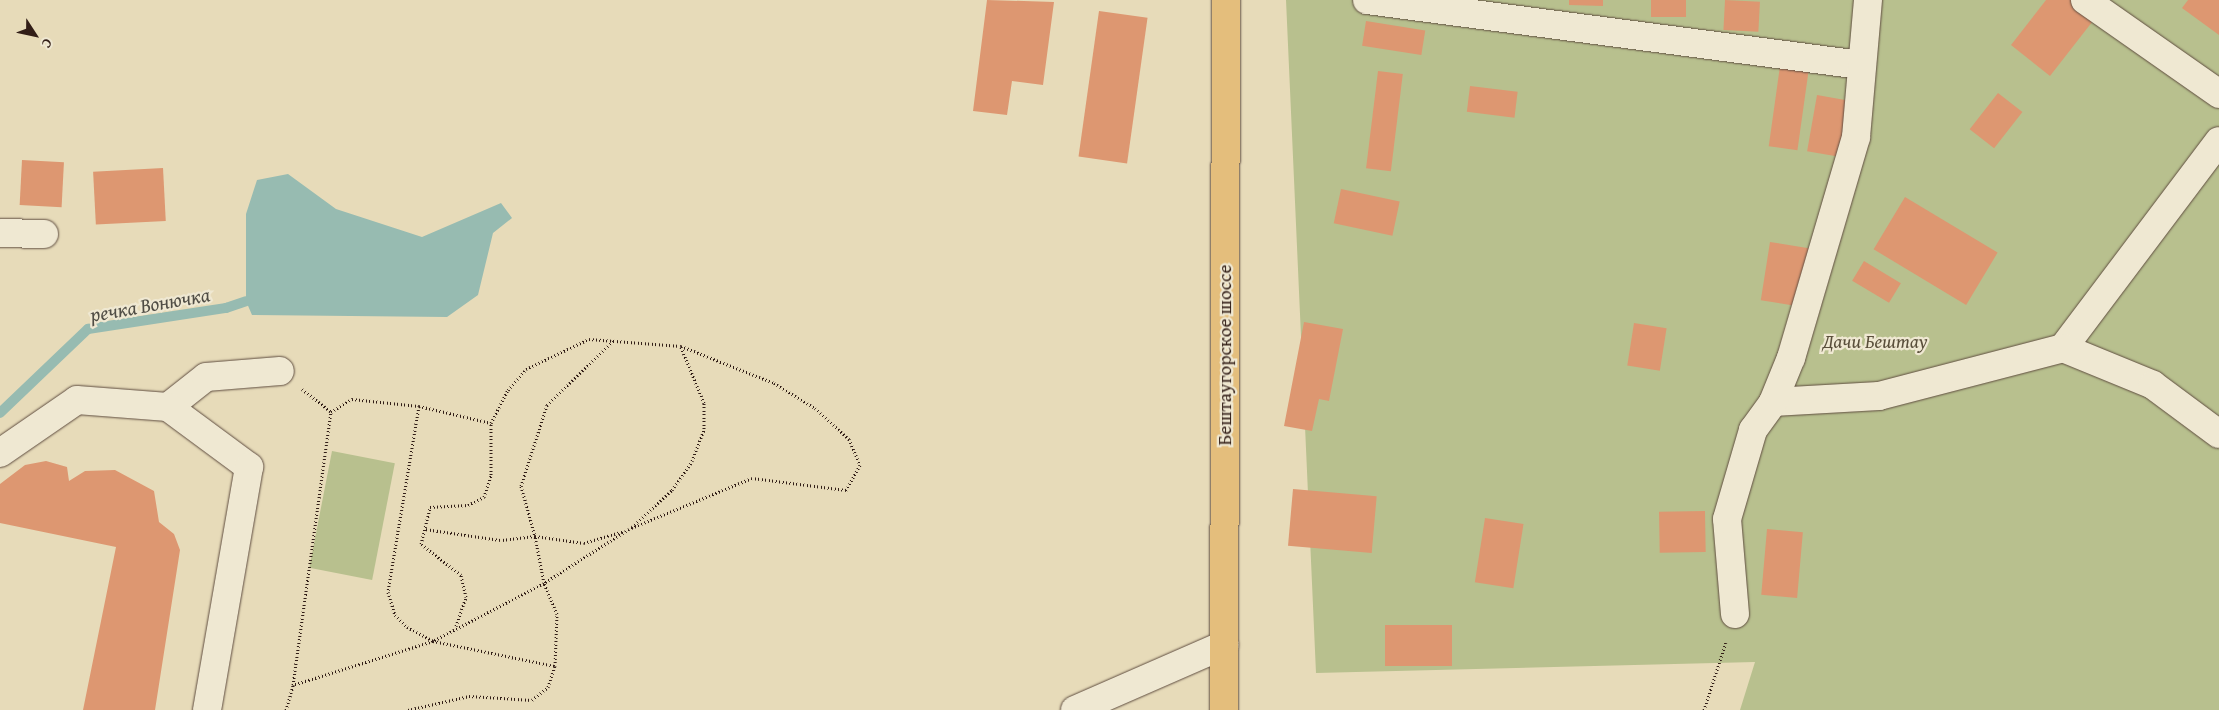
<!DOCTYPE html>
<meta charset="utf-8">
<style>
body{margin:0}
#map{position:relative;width:2219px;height:710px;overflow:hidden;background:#e7dbb9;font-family:"Gentium Book Plus",serif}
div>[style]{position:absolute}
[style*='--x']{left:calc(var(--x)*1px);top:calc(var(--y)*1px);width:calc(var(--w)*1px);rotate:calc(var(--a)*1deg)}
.green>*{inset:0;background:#b8c08e;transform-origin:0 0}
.water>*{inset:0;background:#97bbb1}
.stream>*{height:10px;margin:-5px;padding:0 5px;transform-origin:5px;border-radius:5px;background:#97bbb1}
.building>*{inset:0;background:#dd9771;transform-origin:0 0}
.path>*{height:3px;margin-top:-1.5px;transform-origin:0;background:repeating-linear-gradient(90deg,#321e17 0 1px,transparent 0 3.5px)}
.roads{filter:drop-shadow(0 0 1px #5f4d40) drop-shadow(0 0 1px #5f4d40)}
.minor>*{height:28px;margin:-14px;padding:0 14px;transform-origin:14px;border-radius:14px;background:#efe8d2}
.major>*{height:28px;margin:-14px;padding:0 14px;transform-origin:14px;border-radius:14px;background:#e4be7c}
span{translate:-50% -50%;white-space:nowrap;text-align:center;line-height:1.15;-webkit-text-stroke:4.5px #efe8d2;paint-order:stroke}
.park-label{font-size:19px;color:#5a4f3b;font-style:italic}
.street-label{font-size:19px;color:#321e17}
.water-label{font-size:20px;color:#504d45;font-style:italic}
.north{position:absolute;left:10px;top:10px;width:50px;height:50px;-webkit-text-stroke:4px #efe8d2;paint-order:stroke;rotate:125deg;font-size:14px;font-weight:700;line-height:20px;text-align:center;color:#321e17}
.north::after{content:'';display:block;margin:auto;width:18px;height:22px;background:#321e17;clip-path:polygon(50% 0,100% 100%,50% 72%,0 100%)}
</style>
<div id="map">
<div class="green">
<div style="clip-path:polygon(1286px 0,2219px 0,2219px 710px,1740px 710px,1755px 662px,1316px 673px)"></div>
<div style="left:332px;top:451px;width:64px;height:119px;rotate:11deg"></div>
</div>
<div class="water">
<div style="clip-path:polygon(288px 174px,336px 209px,422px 237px,501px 203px,512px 218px,493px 233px,478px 295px,447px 317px,252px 315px,246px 301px,246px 214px,257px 180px)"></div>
</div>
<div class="stream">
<div style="--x:0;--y:413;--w:122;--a:-43.7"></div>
<div style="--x:88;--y:329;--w:140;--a:-8.7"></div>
<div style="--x:226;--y:308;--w:21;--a:-19"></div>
</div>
<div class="building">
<div style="clip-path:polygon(987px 0,1054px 2px,1043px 85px,1012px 81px,1007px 115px,973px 111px)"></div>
<div style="clip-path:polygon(1569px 0,1603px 0,1603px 6px,1569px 5px)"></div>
<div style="left:1651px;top:0;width:35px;height:17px"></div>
<div style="left:1725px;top:0;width:35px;height:30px;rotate:3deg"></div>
<div style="clip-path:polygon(2046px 0,2075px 0,2096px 17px,2050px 76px,2011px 45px)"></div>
<div style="clip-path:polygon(2188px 0,2219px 0,2219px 35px,2182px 8px)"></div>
<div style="left:1099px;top:11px;width:49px;height:147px;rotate:8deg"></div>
<div style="left:1366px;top:21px;width:60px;height:25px;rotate:9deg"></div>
<div style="left:1780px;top:66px;width:29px;height:81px;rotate:8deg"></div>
<div style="left:1378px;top:71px;width:25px;height:98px;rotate:7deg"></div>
<div style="left:1470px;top:86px;width:48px;height:26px;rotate:7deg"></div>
<div style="left:1998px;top:93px;width:31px;height:46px;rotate:38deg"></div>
<div style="left:1817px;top:95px;width:40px;height:57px;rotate:10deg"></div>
<div style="left:22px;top:160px;width:42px;height:45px;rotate:3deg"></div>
<div style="left:163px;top:168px;width:53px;height:70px;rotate:87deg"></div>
<div style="left:1341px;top:189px;width:60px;height:35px;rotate:12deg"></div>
<div style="left:1905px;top:197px;width:108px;height:61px;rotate:31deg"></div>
<div style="left:1770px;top:242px;width:44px;height:59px;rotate:9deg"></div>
<div style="left:1864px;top:261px;width:43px;height:23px;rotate:31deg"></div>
<div style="clip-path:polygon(1304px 322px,1343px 329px,1329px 401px,1319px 399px,1312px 431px,1284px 426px)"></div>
<div style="left:1634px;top:323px;width:33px;height:43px;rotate:9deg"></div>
<div style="clip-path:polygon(46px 461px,67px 467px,69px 481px,85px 471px,115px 470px,154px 491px,159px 522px,174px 534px,180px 550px,155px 710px,83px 710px,116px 547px,0 523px,0 484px,25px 465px)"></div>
<div style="left:1293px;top:489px;width:84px;height:57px;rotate:5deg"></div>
<div style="left:1705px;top:511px;width:41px;height:46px;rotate:89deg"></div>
<div style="left:1485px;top:518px;width:39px;height:65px;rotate:9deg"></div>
<div style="left:1767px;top:529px;width:36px;height:66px;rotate:5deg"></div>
<div style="left:1385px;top:625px;width:67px;height:41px"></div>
</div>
<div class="path">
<div style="--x:589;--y:339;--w:92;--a:4.4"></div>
<div style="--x:681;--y:346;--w:100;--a:21.7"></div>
<div style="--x:774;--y:383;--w:48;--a:31.4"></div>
<div style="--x:815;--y:408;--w:46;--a:42.4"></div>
<div style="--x:849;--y:439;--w:28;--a:67"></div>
<div style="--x:860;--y:465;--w:29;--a:119"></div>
<div style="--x:846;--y:490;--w:95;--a:-172.7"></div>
<div style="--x:752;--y:478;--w:133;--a:157.5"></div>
<div style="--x:629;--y:529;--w:101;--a:147.6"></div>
<div style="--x:544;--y:583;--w:125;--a:152.4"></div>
<div style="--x:433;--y:641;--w:147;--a:162.6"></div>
<div style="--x:293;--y:685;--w:276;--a:-82.1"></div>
<div style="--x:331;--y:412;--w:25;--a:-32"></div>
<div style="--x:352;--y:399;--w:67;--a:6"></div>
<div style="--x:419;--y:406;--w:74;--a:13.3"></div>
<div style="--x:491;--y:423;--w:37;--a:-63"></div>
<div style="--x:508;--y:390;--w:28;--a:-49"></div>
<div style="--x:526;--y:369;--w:70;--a:-25.5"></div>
<div style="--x:613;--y:341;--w:92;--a:135.9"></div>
<div style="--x:547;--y:405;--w:85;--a:107.8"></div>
<div style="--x:521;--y:486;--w:52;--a:74.4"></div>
<div style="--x:535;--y:536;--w:49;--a:8.1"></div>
<div style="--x:584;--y:543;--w:42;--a:-16.7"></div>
<div style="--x:302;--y:389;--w:37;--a:38"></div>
<div style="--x:419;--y:406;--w:189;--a:99.5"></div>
<div style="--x:388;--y:592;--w:24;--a:73"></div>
<div style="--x:395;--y:615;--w:17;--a:45"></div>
<div style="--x:407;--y:627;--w:30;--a:28"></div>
<div style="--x:433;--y:641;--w:125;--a:11.6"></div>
<div style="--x:555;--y:666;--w:52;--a:-87.8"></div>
<div style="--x:557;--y:614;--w:34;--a:-113"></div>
<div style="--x:544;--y:583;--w:48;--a:-100.8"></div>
<div style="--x:535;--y:536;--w:35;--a:173"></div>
<div style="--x:500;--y:540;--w:76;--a:-171.7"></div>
<div style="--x:632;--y:527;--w:54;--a:-42.8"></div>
<div style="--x:672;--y:490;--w:35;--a:-55"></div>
<div style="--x:692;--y:461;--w:34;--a:-69"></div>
<div style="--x:704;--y:429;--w:26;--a:-90"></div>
<div style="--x:704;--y:403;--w:61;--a:-112.3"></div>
<div style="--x:456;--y:626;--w:31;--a:-71"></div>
<div style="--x:466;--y:597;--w:23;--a:-103"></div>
<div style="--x:461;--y:575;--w:51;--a:-142.2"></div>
<div style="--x:421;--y:544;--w:38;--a:-76"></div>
<div style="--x:430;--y:507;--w:38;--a:-3"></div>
<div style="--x:468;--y:505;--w:18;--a:-27"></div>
<div style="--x:484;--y:497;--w:23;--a:-72"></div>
<div style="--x:491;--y:475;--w:52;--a:-90"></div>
<div style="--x:286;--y:710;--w:26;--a:-74"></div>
<div style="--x:408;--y:710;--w:63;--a:-12.9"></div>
<div style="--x:469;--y:696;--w:63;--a:3.6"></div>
<div style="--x:532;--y:700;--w:21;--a:-39"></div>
<div style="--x:548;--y:687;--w:22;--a:-72"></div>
<div style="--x:1704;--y:710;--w:71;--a:-72.1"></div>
</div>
<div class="roads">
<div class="minor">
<div style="--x:1367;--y:0;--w:498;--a:7.5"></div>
<div style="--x:2085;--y:0;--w:164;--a:35"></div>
<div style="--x:0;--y:233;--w:44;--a:1.3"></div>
<div style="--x:2063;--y:348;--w:259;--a:-53"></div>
<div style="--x:1773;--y:402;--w:106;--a:-3.2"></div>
<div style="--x:1879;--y:396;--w:190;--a:-14.6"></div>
<div style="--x:2063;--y:348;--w:97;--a:22.3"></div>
<div style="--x:2153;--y:385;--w:82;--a:36.6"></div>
<div style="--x:168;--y:407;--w:48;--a:-38.3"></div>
<div style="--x:206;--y:377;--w:74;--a:-4.6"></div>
<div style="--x:0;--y:453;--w:93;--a:-34.5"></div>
<div style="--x:77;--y:400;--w:91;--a:4.4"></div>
<div style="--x:168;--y:407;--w:101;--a:36.5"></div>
<div style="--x:249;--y:467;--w:247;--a:99.8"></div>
<div style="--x:1735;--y:614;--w:95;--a:-94.8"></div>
<div style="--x:1727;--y:519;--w:93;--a:-73.7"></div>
<div style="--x:1753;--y:430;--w:34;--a:-54"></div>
<div style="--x:1773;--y:402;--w:48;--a:-67.8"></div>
<div style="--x:1791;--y:358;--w:230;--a:-73.6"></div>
<div style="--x:1856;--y:137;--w:138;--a:-85"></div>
<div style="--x:1075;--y:710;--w:163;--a:-23.6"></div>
</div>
<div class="major">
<div style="--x:1224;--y:710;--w:710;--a:-89.84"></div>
</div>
</div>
<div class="park-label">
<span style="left:1875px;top:342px">Дачи Бештау</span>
</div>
<div class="street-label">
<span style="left:1225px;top:355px;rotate:-90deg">Бештаугорское шоссе</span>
</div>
<div class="water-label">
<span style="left:150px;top:304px;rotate:-10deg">речка Вонючка</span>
</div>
<div class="north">С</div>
</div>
